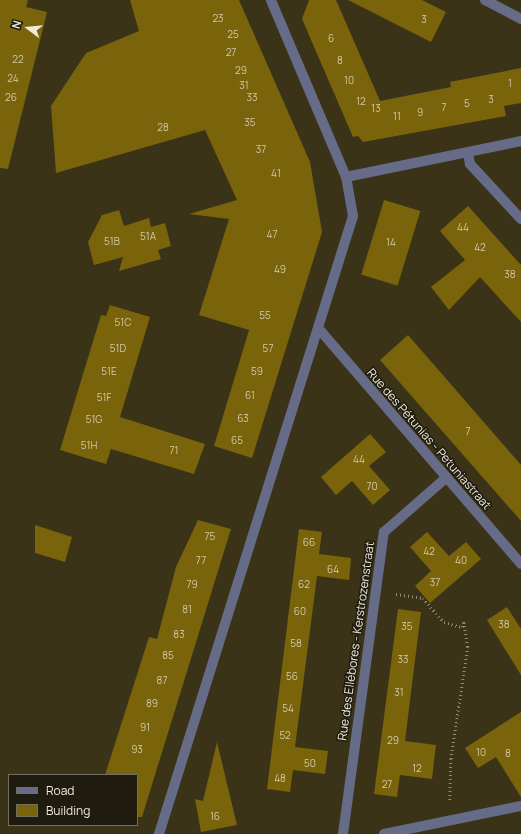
<!DOCTYPE html>
<meta charset="utf-8">
<style>
body{margin:0}
#map{position:relative;width:521px;height:834px;overflow:hidden;background:#3b3318;font-family:Manrope,sans-serif}
div>[style]{position:absolute}
[style*='--x']{left:calc(var(--x)*1px);top:calc(var(--y)*1px);width:calc(var(--w)*1px);rotate:calc(var(--a)*1deg)}
.building>*{inset:0;background:#79630b;transform-origin:0 0}
.path>*{height:2.5px;margin-top:-1.25px;transform-origin:0;background:repeating-linear-gradient(90deg,#928c76 0 1px,transparent 0 4px)}
.minor>*{height:10px;margin:-5px;padding:0 5px;transform-origin:5px;border-radius:5px;background:#666c88}
span{translate:-50% -50%;white-space:nowrap;text-align:center;line-height:1.15;-webkit-text-stroke:3px #1f1b0f;paint-order:stroke}
.number-label{font-size:10px;color:#d2c9a7}
.number-label span{-webkit-text-stroke-width:0}
.street-label{font-size:12px;color:#efebdb}
.legend{position:absolute;left:8px;top:774px;width:130px;height:52px;box-sizing:border-box;background:#1f1b0f;border:1px solid #726e61;margin:0;padding:5px 7px;list-style:none;font-size:12px;color:#efebdb}
.legend li{display:flex;align-items:center;gap:8px;height:20px}
.legend b{width:20px;border:1px solid #726e61}
.north{position:absolute;left:8px;top:8px;width:40px;height:40px;-webkit-text-stroke:3px #1f1b0f;paint-order:stroke;rotate:286deg;font-size:11px;font-weight:700;line-height:16px;text-align:center;color:#efebdb}
.north::after{content:'';display:block;margin:auto;width:14px;height:18px;background:#efebdb;clip-path:polygon(50% 0,100% 100%,50% 72%,0 100%)}
</style>
<div id="map">
<div class="building">
<div style="clip-path:polygon(0 0,28px 0,26px 7px,47px 12px,8px 169px,0 168px)"></div>
<div style="clip-path:polygon(130px 0,239px 0,310px 162px,322px 232px,252px 458px,214px 446px,249px 330px,199px 315px,229px 219px,189px 214px,237px 200px,205px 130px,56px 173px,51px 106px,86px 53px,139px 31px)"></div>
<div style="clip-path:polygon(309px 0,336px 0,380px 101px,451px 87px,450px 82px,521px 68px,521px 103px,504px 106px,506px 116px,363px 142px,358px 136px,353px 137px,302px 19px)"></div>
<div style="clip-path:polygon(348px 0,422px 0,446px 12px,431px 42px)"></div>
<div style="left:384px;top:200px;width:38px;height:78px;rotate:17deg"></div>
<div style="clip-path:polygon(468px 206px,521px 265px,521px 322px,480px 277px,449px 310px,431px 287px,465px 260px,440px 231px)"></div>
<div style="clip-path:polygon(119px 210px,124px 226px,149px 218px,151px 227px,165px 223px,171px 246px,158px 250px,161px 259px,119px 271px,123px 257px,94px 265px,88px 242px,102px 215px)"></div>
<div style="clip-path:polygon(110px 305px,150px 317px,120px 417px,205px 444px,194px 474px,111px 449px,106px 464px,60px 450px,101px 315px,106px 316px)"></div>
<div style="clip-path:polygon(408px 335px,521px 465px,521px 521px,380px 360px)"></div>
<div style="clip-path:polygon(370px 434px,386px 452px,369px 466px,390px 490px,373px 505px,352px 481px,336px 495px,321px 477px)"></div>
<div style="clip-path:polygon(198px 520px,231px 529px,142px 817px,137px 817px,137px 775px,105px 775px,149px 637px,157px 639px,176px 567px)"></div>
<div style="clip-path:polygon(35px 525px,72px 537px,65px 562px,35px 553px)"></div>
<div style="clip-path:polygon(299px 529px,322px 532px,319px 554px,351px 558px,349px 580px,317px 576px,295px 747px,328px 751px,325px 774px,293px 770px,290px 792px,267px 789px)"></div>
<div style="clip-path:polygon(427px 532px,449px 556px,466px 542px,481px 559px,430px 603px,415px 586px,431px 571px,410px 547px)"></div>
<div style="clip-path:polygon(507px 607px,521px 629px,521px 675px,487px 620px)"></div>
<div style="clip-path:polygon(398px 609px,421px 612px,405px 741px,436px 745px,432px 779px,400px 775px,397px 797px,374px 794px)"></div>
<div style="clip-path:polygon(521px 712px,521px 797px,496px 757px,478px 768px,465px 748px)"></div>
<div style="clip-path:polygon(217px 742px,237px 825px,201px 832px,195px 799px,203px 801px)"></div>
</div>
<div class="path">
<div style="--x:396;--y:594;--w:27;--a:8"></div>
<div style="--x:423;--y:598;--w:32;--a:49"></div>
<div style="--x:444;--y:622;--w:19;--a:16"></div>
<div style="--x:462;--y:627;--w:5;--a:-68"></div>
<div style="--x:464;--y:622;--w:25;--a:81"></div>
<div style="--x:468;--y:647;--w:113;--a:98.6"></div>
<div style="--x:451;--y:759;--w:41;--a:91.4"></div>
</div>
<div class="minor">
<div style="--x:485;--y:0;--w:41;--a:27.8"></div>
<div style="--x:468;--y:152;--w:12;--a:81"></div>
<div style="--x:470;--y:164;--w:75;--a:47.2"></div>
<div style="--x:346;--y:177;--w:179;--a:-11.6"></div>
<div style="--x:319;--y:329;--w:310;--a:49.3"></div>
<div style="--x:159;--y:834;--w:648;--a:-72.57"></div>
<div style="--x:353;--y:216;--w:40;--a:-100"></div>
<div style="--x:346;--y:177;--w:192;--a:-113"></div>
<div style="--x:343;--y:834;--w:305;--a:-82.3"></div>
<div style="--x:384;--y:532;--w:82;--a:-41.1"></div>
<div style="--x:384;--y:834;--w:140;--a:-11.6"></div>
</div>
<div class="number-label">
<span style="left:218px;top:19px">23</span>
<span style="left:424px;top:20px">3</span>
<span style="left:233px;top:35px">25</span>
<span style="left:331px;top:39px">6</span>
<span style="left:231px;top:53px">27</span>
<span style="left:18px;top:60px">22</span>
<span style="left:340px;top:61px">8</span>
<span style="left:241px;top:71px">29</span>
<span style="left:13px;top:79px">24</span>
<span style="left:349px;top:81px">10</span>
<span style="left:510px;top:84px">1</span>
<span style="left:244px;top:86px">31</span>
<span style="left:11px;top:98px">26</span>
<span style="left:252px;top:98px">33</span>
<span style="left:491px;top:100px">3</span>
<span style="left:361px;top:102px">12</span>
<span style="left:467px;top:104px">5</span>
<span style="left:444px;top:108px">7</span>
<span style="left:376px;top:109px">13</span>
<span style="left:420px;top:113px">9</span>
<span style="left:397px;top:117px">11</span>
<span style="left:250px;top:123px">35</span>
<span style="left:163px;top:128px">28</span>
<span style="left:261px;top:150px">37</span>
<span style="left:276px;top:174px">41</span>
<span style="left:463px;top:228px">44</span>
<span style="left:272px;top:235px">47</span>
<span style="left:148px;top:237px">51A</span>
<span style="left:112px;top:242px">51B</span>
<span style="left:391px;top:243px">14</span>
<span style="left:480px;top:248px">42</span>
<span style="left:280px;top:270px">49</span>
<span style="left:510px;top:275px">38</span>
<span style="left:265px;top:316px">55</span>
<span style="left:123px;top:323px">51C</span>
<span style="left:118px;top:349px">51D</span>
<span style="left:268px;top:349px">57</span>
<span style="left:109px;top:372px">51E</span>
<span style="left:257px;top:372px">59</span>
<span style="left:250px;top:396px">61</span>
<span style="left:104px;top:398px">51F</span>
<span style="left:243px;top:419px">63</span>
<span style="left:94px;top:420px">51G</span>
<span style="left:468px;top:432px">7</span>
<span style="left:237px;top:441px">65</span>
<span style="left:89px;top:446px">51H</span>
<span style="left:174px;top:451px">71</span>
<span style="left:359px;top:460px">44</span>
<span style="left:372px;top:487px">70</span>
<span style="left:210px;top:537px">75</span>
<span style="left:309px;top:543px">66</span>
<span style="left:429px;top:552px">42</span>
<span style="left:201px;top:561px">77</span>
<span style="left:461px;top:561px">40</span>
<span style="left:333px;top:570px">64</span>
<span style="left:435px;top:583px">37</span>
<span style="left:192px;top:585px">79</span>
<span style="left:304px;top:585px">62</span>
<span style="left:187px;top:610px">81</span>
<span style="left:300px;top:612px">60</span>
<span style="left:504px;top:625px">38</span>
<span style="left:407px;top:627px">35</span>
<span style="left:179px;top:635px">83</span>
<span style="left:296px;top:644px">58</span>
<span style="left:168px;top:656px">85</span>
<span style="left:403px;top:660px">33</span>
<span style="left:292px;top:677px">56</span>
<span style="left:162px;top:681px">87</span>
<span style="left:399px;top:693px">31</span>
<span style="left:152px;top:704px">89</span>
<span style="left:288px;top:709px">54</span>
<span style="left:145px;top:728px">91</span>
<span style="left:285px;top:736px">52</span>
<span style="left:393px;top:741px">29</span>
<span style="left:137px;top:750px">93</span>
<span style="left:481px;top:753px">10</span>
<span style="left:508px;top:754px">8</span>
<span style="left:310px;top:764px">50</span>
<span style="left:417px;top:769px">12</span>
<span style="left:280px;top:779px">48</span>
<span style="left:387px;top:785px">27</span>
<span style="left:215px;top:817px">16</span>
</div>
<div class="street-label">
<span style="left:429px;top:439px;rotate:49deg">Rue des Pétunias - Petuniastraat</span>
<span style="left:356px;top:641px;rotate:-82deg">Rue des Ellébores - Kerstrozenstraat</span>
</div>
<ul class="legend">
<li><b style="height:5px;background:#666c88"></b>Road</li>
<li><b style="height:11px;background:#79630b"></b>Building</li>
</ul>
<div class="north">N</div>
</div>
